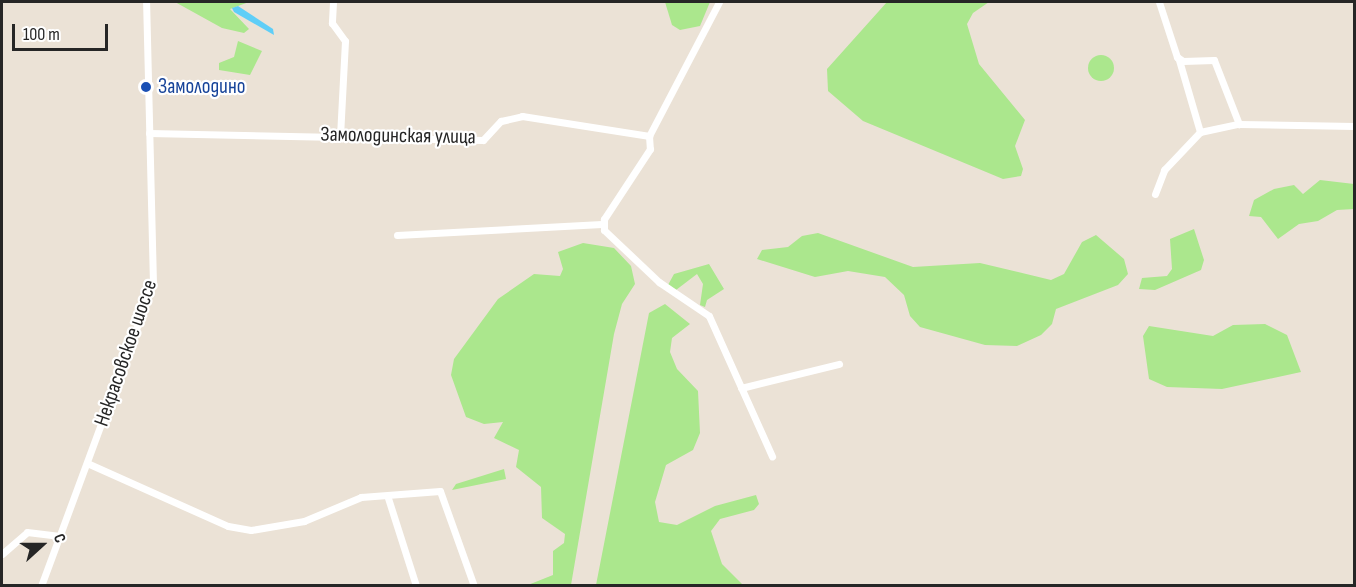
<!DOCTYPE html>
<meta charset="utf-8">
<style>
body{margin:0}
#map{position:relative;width:1356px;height:587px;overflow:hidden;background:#ebe2d6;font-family:"Sofia Sans Condensed",sans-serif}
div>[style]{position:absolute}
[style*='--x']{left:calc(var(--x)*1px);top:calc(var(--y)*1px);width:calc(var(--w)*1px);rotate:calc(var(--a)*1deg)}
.green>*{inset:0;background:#abe78d}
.round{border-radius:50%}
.water>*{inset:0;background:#5fcef7}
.minor>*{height:7px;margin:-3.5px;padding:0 3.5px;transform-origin:3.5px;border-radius:3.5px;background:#fff}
.dots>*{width:16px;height:16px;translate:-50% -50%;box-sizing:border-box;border:3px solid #fff;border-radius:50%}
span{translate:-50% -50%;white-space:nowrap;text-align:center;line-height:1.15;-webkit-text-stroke:4.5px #fff;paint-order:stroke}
.transit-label{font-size:21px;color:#164399}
.left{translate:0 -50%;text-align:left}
.street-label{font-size:21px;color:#262626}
.frame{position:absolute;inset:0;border:3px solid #262626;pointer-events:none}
.north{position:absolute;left:12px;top:515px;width:60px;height:60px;-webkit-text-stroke:4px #fff;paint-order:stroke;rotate:69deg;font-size:16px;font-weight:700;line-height:24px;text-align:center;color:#262626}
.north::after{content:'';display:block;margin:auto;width:21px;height:27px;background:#262626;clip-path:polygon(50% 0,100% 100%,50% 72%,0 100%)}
.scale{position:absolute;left:12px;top:24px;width:96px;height:27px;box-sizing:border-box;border:3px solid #262626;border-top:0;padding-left:8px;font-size:18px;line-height:21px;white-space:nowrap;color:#262626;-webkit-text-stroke:4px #fff;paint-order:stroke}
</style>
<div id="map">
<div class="green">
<div style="clip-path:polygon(175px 2px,249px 2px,230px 9px,249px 29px,244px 33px,222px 28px)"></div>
<div style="clip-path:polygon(665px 2px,710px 2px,700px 26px,680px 30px,672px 25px)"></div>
<div style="clip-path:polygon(887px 2px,989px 2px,973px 13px,967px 24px,979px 64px,1025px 120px,1015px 146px,1023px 169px,1021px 176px,1003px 179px,863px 121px,828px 91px,827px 69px)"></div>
<div style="clip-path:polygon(238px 41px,262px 51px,250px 75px,219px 70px,219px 63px,234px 57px)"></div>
<div class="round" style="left:1088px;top:55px;width:26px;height:26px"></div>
<div style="clip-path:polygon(1320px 180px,1354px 184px,1354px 209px,1337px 210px,1318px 221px,1299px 224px,1278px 239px,1261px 217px,1249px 216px,1254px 200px,1274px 189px,1294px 185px,1303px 194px)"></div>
<div style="clip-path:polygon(1194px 229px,1204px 260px,1201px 270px,1155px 290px,1139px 289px,1142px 278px,1167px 276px,1172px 269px,1170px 239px)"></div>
<div style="clip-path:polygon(818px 233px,913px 267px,980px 263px,1051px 280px,1064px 274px,1082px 242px,1096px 235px,1124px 259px,1128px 274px,1118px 285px,1056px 309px,1052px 324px,1041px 335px,1017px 346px,985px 345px,920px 327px,910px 316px,904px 295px,885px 277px,848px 271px,815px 277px,757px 259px,762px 250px,788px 247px,802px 236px)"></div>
<div style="clip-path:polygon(583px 243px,614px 248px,631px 266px,635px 284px,622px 304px,614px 334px,571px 585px,528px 585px,553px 575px,553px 551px,564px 543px,565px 534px,542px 518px,541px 487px,516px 467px,519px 450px,494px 438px,503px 422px,484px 424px,466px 417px,451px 375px,454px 359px,498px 299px,534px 274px,560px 276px,563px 269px,558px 252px)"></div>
<div style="clip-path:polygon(709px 264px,724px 289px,707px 300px,705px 307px,700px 305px,703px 284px,697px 274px,676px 290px,668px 285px,674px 274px)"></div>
<div style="clip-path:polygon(665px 304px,690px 324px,672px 338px,670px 352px,677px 369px,698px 391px,700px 433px,693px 450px,666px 465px,655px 502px,659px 522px,677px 525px,715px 506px,756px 495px,759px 504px,754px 510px,720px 519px,711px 531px,722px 564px,743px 585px,596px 585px,649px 313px)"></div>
<div style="clip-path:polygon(1265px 324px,1287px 335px,1301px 372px,1222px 389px,1167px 387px,1149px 379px,1143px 336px,1149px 326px,1213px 336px,1233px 325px)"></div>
<div style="clip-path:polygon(504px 469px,506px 479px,452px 490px,456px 484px)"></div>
</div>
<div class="water">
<div style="clip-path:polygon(238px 6px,273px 29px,274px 35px,234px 12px,232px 8px)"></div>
</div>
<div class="minor">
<div style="--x:333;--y:2;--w:21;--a:93"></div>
<div style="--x:332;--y:23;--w:22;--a:54"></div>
<div style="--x:345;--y:41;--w:95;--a:93"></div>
<div style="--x:1159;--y:2;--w:58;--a:71.9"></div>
<div style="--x:1177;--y:57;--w:7;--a:34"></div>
<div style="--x:1183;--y:61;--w:31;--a:-2"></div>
<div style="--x:1214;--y:60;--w:69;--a:68.7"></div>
<div style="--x:1239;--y:124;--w:115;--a:1"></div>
<div style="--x:1179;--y:60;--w:75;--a:73.7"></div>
<div style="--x:149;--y:133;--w:334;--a:1.2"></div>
<div style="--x:483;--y:140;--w:26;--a:-47"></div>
<div style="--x:501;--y:121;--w:22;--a:-13"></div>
<div style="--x:522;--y:116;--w:129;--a:8.9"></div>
<div style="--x:649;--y:136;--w:151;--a:-62.4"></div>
<div style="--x:649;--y:136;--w:13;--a:86"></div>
<div style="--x:650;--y:149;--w:84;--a:123.3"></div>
<div style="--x:604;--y:219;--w:11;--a:90"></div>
<div style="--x:604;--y:230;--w:76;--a:43.4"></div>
<div style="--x:659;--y:282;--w:60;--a:34.2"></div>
<div style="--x:709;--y:316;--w:154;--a:65.8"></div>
<div style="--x:1155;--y:194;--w:26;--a:-69"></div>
<div style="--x:1164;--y:170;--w:52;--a:-46.5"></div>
<div style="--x:1200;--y:132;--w:40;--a:-12"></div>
<div style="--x:397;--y:235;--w:205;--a:-3.1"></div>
<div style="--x:741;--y:388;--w:101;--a:-13.8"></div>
<div style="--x:87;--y:463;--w:154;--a:24.1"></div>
<div style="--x:228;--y:526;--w:23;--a:10"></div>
<div style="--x:251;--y:530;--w:54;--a:-9.6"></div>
<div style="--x:304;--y:521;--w:62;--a:-22.8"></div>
<div style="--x:361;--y:497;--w:79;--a:-4.3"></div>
<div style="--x:440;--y:491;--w:101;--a:70.3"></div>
<div style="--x:388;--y:498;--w:92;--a:72.3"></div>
<div style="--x:2;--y:554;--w:33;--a:-41"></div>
<div style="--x:27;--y:532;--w:33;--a:7"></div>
<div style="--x:41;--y:586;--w:322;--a:-69.7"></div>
<div style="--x:153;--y:284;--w:282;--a:-91.4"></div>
</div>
<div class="dots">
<div style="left:146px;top:87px;background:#1a4fb4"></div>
</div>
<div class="transit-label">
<span class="left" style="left:158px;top:87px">Замолодино</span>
</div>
<div class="street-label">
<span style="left:398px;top:136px;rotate:1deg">Замолодинская улица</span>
<span style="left:126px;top:353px;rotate:-71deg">Некрасовское шоссе</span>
</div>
<div class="frame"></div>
<div class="north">С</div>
<div class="scale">100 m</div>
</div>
